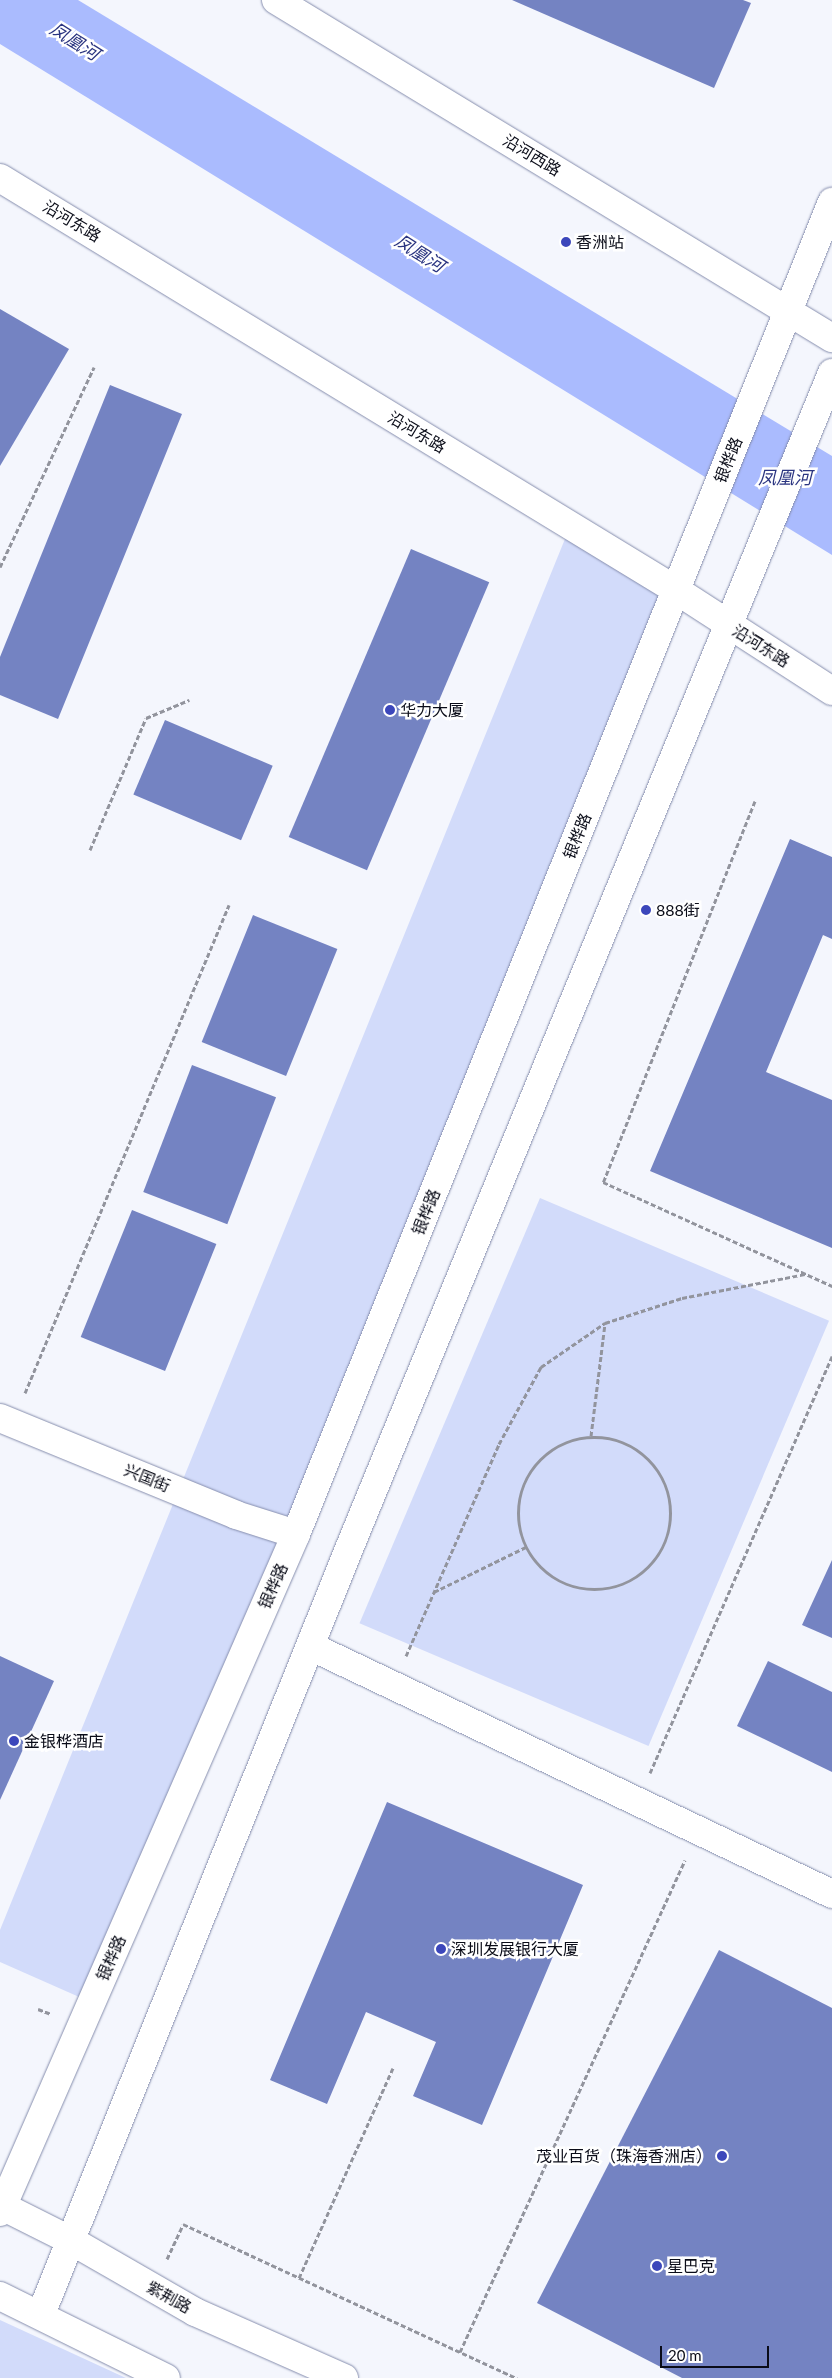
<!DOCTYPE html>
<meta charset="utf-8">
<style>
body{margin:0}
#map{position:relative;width:832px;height:2378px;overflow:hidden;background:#f4f6fd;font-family:Lato,"Noto Sans SC",sans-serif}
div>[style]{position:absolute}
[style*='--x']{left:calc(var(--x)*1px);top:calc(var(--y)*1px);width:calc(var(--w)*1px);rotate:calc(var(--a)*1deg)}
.green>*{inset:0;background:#d2dbfa;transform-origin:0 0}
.water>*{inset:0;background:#aabbfe}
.building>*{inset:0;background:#7483c2;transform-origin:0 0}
.path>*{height:3px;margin-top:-1.5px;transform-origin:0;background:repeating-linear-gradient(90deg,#92949d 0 5px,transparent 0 7.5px)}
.path>.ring{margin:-1.5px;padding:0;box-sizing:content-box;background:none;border:3px solid #92949d;border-radius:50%}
.roads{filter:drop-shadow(0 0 1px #858dad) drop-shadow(0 0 1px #858dad)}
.minor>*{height:28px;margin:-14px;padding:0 14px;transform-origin:14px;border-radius:14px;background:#fff}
.major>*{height:28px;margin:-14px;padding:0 14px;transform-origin:14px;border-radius:14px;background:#fff}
.dots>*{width:14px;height:14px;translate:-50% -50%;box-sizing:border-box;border:2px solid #fff;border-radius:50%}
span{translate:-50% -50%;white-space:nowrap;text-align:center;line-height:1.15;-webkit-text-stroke:5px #fff;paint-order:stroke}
.street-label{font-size:16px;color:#0a0c18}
.poi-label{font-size:16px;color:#0a0c18}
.left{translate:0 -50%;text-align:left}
.right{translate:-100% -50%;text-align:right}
.water-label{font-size:18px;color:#2b3581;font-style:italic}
.scale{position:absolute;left:660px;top:2346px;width:109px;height:22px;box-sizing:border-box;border:2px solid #0a0c18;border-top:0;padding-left:6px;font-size:15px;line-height:18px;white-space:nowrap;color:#0a0c18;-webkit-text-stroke:4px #fff;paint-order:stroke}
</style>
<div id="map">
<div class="green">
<div style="clip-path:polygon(569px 529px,670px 591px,294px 1532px,86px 2000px,0 1962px,0 1930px)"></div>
<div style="left:540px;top:1198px;width:314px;height:462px;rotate:23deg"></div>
<div style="clip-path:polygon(0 2320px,126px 2378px,0 2378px)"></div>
</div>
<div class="water">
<div style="clip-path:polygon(0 0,78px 0,832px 456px,832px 555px,0 44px)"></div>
</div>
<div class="building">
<div style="clip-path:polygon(512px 0,743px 0,751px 3px,714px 88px)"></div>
<div style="clip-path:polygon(0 309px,69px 349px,0 466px)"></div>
<div style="clip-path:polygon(110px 385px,182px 414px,58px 719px,0 695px,0 657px)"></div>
<div style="left:411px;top:549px;width:85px;height:313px;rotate:23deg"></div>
<div style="left:165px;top:720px;width:117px;height:81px;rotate:23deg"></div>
<div style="clip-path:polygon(790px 839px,832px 857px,832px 939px,823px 935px,766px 1072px,832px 1100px,832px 1248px,650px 1171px)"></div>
<div style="left:253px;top:915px;width:91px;height:137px;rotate:22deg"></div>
<div style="left:192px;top:1065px;width:90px;height:136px;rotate:21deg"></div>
<div style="left:132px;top:1210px;width:91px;height:137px;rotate:22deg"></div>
<div style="clip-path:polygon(832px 1560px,832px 1638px,802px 1625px)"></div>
<div style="clip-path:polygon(0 1656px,54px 1681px,0 1800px)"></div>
<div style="clip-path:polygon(768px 1661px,832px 1692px,832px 1772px,737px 1726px)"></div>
<div style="clip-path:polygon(387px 1802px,583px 1885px,482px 2125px,413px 2096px,436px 2042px,366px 2012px,327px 2104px,270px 2080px)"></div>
<div style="clip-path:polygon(719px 1950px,832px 2008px,832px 2378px,682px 2378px,537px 2303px)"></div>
</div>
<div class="path">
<div style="--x:0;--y:567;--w:221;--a:-64.8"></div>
<div style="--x:755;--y:801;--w:410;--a:111.7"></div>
<div style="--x:603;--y:1182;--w:252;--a:24.4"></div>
<div style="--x:90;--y:850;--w:143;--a:-67"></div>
<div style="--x:146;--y:718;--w:47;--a:-22.7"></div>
<div style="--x:25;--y:1393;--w:529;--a:-67.31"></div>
<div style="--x:591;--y:1436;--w:113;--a:-82.9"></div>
<div class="ring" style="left:518px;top:1437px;width:149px;height:149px"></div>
<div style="--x:434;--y:1592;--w:102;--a:-26.1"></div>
<div style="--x:406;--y:1656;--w:232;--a:-66.3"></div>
<div style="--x:499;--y:1444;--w:88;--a:-61.4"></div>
<div style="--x:541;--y:1367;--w:78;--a:-34.5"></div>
<div style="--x:605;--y:1323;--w:81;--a:-18"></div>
<div style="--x:682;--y:1298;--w:125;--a:-11"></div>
<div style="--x:650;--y:1773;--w:455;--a:-66.4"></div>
<div style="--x:38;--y:2009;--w:14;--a:21"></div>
<div style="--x:167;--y:2259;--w:38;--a:-65"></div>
<div style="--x:183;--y:2224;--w:368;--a:24.8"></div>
<div style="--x:299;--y:2278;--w:230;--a:-65.9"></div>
<div style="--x:460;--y:2352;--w:541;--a:-65.42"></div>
</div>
<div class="roads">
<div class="minor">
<div style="--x:276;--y:0;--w:651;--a:31.3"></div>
<div style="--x:0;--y:178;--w:792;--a:31.36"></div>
<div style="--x:676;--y:590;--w:186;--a:32.9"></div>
<div style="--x:0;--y:1418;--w:255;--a:22.3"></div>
<div style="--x:236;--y:1515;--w:63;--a:17.6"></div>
<div style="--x:310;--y:1646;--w:578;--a:25.41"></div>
</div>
<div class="major">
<div style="--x:0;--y:2205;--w:78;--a:26.6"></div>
<div style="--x:70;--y:2240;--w:144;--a:29.9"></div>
<div style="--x:195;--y:2312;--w:163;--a:23.9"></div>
<div style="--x:0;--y:2212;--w:740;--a:-66.41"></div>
<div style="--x:296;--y:1534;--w:1436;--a:-68.08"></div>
<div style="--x:0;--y:2296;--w:185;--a:26.3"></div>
<div style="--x:41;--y:2314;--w:830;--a:-68.07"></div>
<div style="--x:351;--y:1544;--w:1266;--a:-67.67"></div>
</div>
</div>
<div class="dots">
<div style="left:566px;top:242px;background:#3c47bb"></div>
<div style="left:390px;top:710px;background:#3c47bb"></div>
<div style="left:646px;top:910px;background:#3c47bb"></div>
<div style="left:14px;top:1741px;background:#3c47bb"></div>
<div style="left:441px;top:1949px;background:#3c47bb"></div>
<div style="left:722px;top:2156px;background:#3c47bb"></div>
<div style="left:657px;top:2266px;background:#3c47bb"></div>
</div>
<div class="street-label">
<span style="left:532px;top:155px;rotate:31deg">沿河西路</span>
<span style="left:72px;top:221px;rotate:31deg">沿河东路</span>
<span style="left:417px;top:432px;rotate:31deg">沿河东路</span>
<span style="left:728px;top:460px;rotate:-68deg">银桦路</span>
<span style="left:761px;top:646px;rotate:32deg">沿河东路</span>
<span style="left:577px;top:836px;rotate:-68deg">银桦路</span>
<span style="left:426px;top:1212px;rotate:-68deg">银桦路</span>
<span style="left:147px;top:1478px;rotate:22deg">兴国街</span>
<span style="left:273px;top:1586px;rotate:-66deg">银桦路</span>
<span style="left:111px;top:1958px;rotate:-66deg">银桦路</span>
<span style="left:169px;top:2297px;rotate:29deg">紫荆路</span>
</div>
<div class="poi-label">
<span class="left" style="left:576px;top:242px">香洲站</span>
<span class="left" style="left:400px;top:710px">华力大厦</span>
<span class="left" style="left:656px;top:910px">888街</span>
<span class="left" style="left:24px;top:1741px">金银桦酒店</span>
<span class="left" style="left:451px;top:1949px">深圳发展银行大厦</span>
<span class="right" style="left:712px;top:2156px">茂业百货（珠海香洲店）</span>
<span class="left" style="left:667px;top:2266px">星巴克</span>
</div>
<div class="water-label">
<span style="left:75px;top:41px;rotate:32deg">凤凰河</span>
<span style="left:420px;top:253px;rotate:32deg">凤凰河</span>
<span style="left:785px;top:477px">凤凰河</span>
</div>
<div class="scale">20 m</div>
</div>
